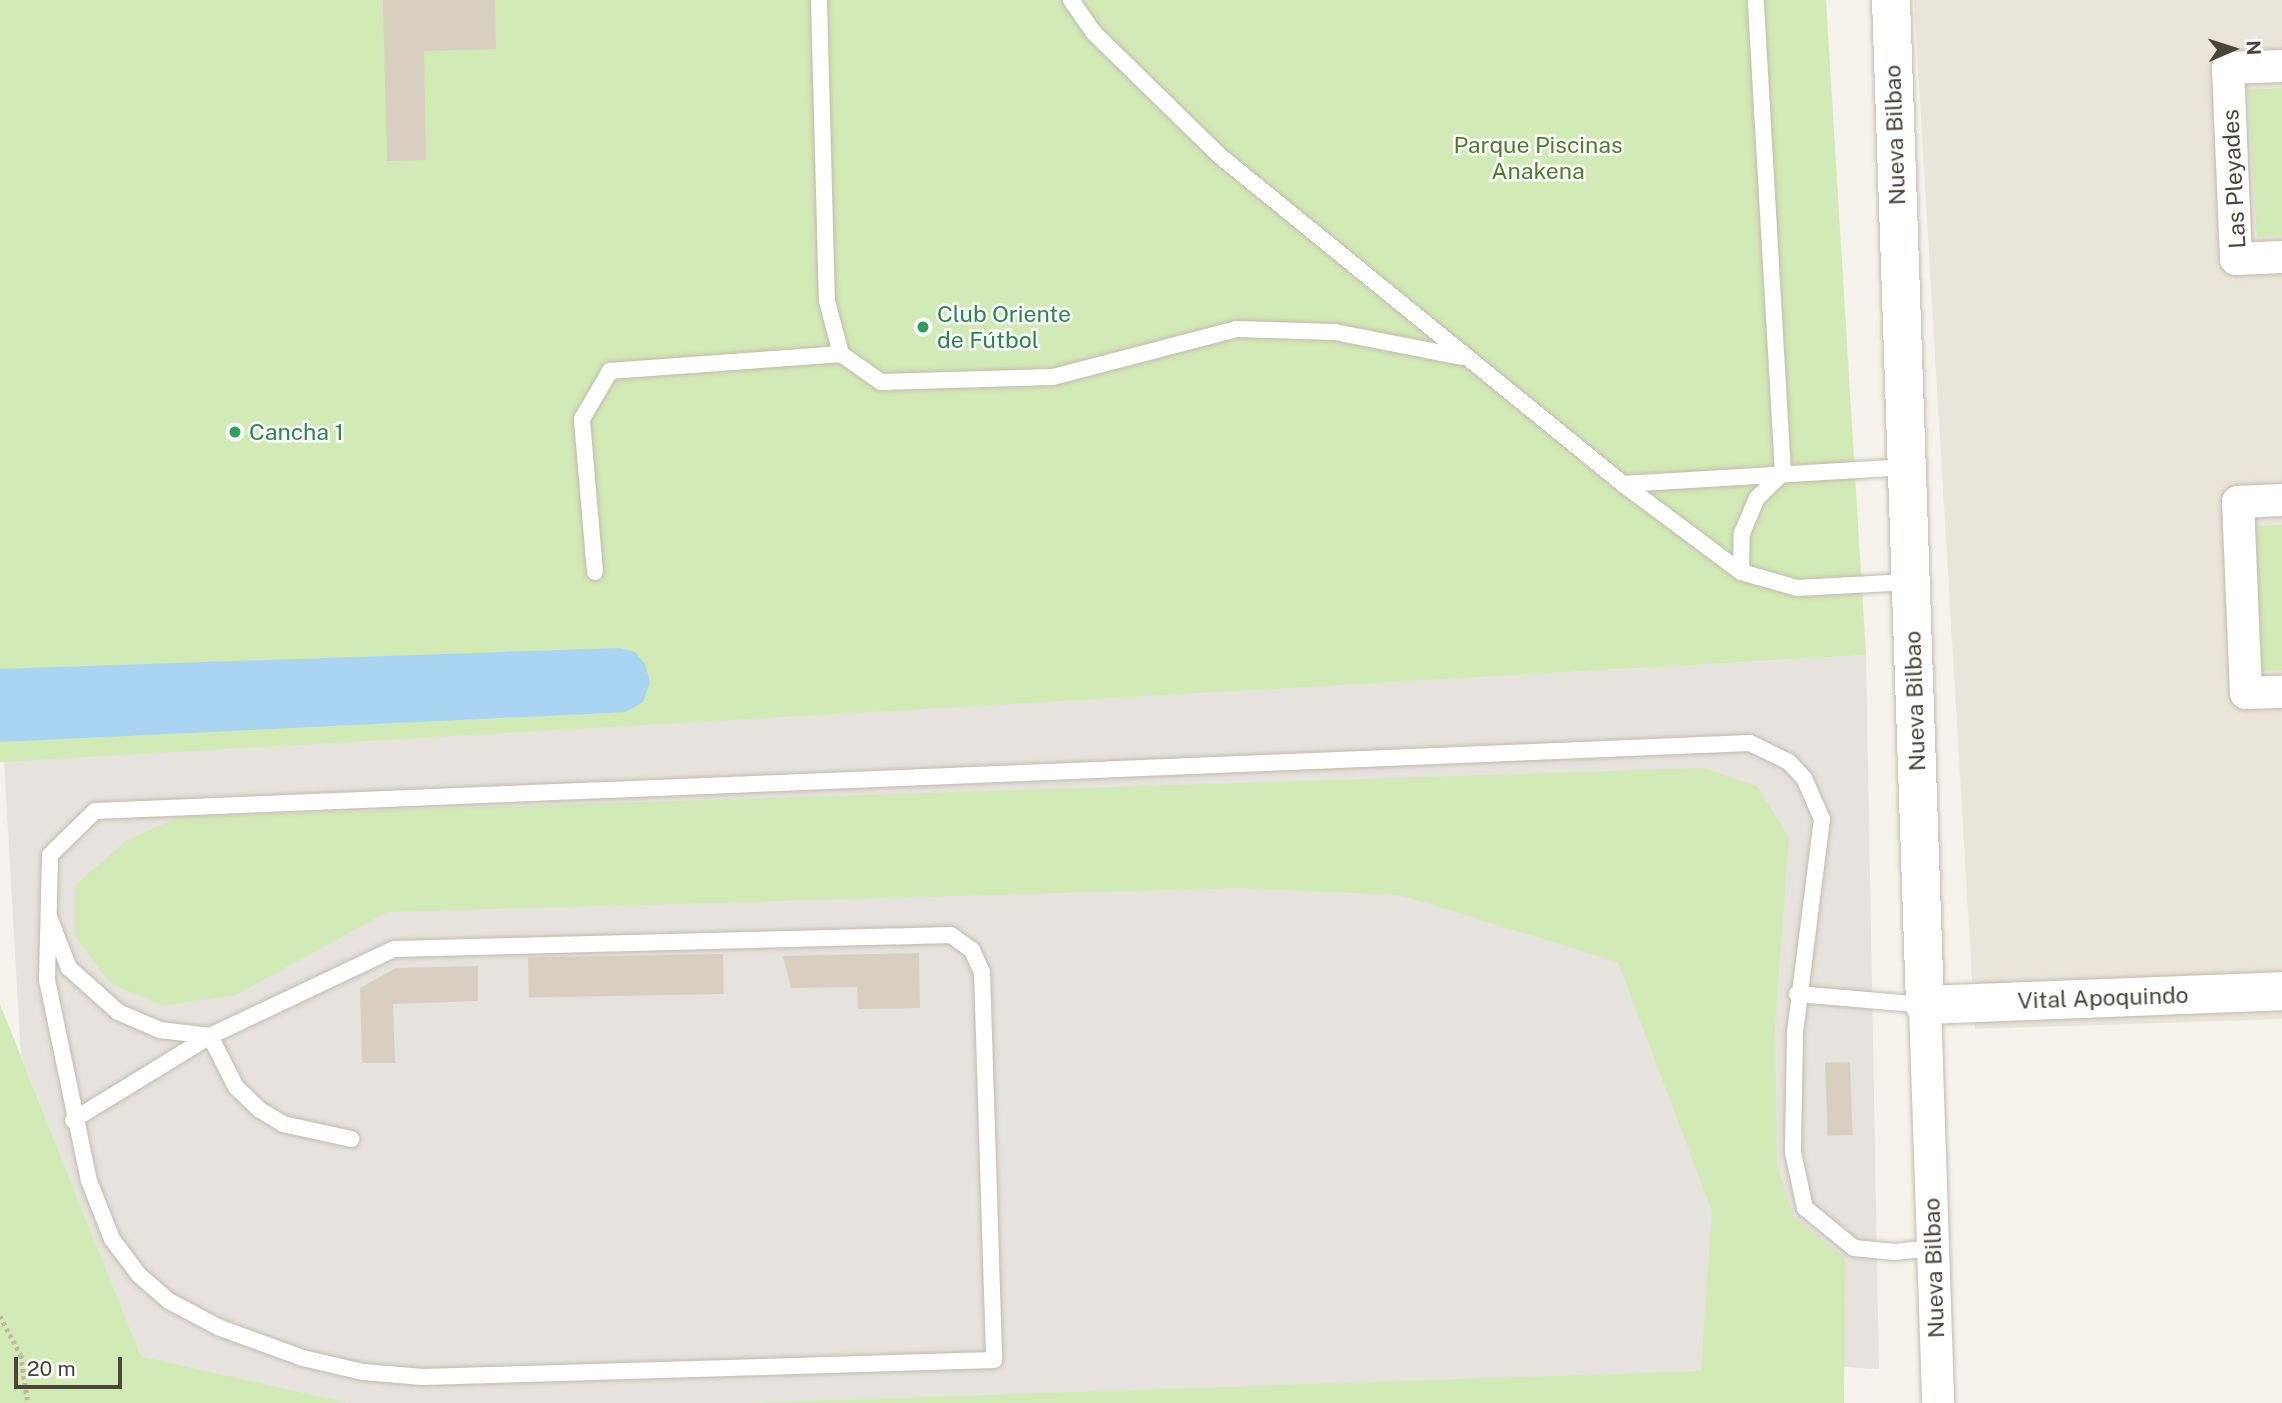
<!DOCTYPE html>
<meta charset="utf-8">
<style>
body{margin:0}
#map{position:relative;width:2282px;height:1403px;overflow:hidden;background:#f6f3ec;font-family:"Public Sans",sans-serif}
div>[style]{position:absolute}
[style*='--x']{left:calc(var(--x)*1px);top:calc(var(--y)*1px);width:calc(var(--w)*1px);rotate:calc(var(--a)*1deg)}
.residential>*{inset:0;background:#eae5da}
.industrial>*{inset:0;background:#e6e2dd}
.green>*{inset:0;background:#d2eab5}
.water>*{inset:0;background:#a9d4f2}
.building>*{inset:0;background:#d8cfc1;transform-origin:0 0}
.path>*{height:4.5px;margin-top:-2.25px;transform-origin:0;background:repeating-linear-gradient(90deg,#c4b79f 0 3.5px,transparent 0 7px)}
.roads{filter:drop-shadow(0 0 2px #c2bbae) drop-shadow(0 0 2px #c2bbae)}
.service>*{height:16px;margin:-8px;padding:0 8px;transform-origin:8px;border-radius:8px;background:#fff}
.minor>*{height:32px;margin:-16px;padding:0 16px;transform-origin:16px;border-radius:16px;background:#fff}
.tertiary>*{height:38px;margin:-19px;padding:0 19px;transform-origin:19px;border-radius:19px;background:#fff}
.dots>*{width:19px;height:19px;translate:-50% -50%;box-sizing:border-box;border:4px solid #fff;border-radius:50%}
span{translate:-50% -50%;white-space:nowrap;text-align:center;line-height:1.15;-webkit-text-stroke:5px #fff;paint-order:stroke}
.street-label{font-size:23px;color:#4b4439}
.park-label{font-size:23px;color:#4a7f2a}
.leisure-label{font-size:23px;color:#27864d}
.left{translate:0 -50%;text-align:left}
.north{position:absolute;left:2198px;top:14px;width:70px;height:70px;-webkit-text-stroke:5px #fff;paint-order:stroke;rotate:87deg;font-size:19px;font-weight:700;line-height:28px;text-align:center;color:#4b4439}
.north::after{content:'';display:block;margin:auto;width:24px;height:32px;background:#4b4439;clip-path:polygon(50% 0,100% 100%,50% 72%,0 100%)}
.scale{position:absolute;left:14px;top:1357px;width:108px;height:32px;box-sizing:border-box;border:4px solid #4b4439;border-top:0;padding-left:9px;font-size:21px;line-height:24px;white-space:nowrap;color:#4b4439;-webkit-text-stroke:5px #fff;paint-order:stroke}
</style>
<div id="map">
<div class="residential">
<div style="clip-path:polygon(1914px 0,2282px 0,2282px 1019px,1975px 1029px)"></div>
</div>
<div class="industrial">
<div style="clip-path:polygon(1866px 655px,1879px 1369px,1842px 1367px,739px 1403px,349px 1403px,141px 1356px,21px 1056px,4px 761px)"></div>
</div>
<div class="green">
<div style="clip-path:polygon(0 0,1826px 0,1866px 655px,0 762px)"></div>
<div style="clip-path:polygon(2282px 88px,2282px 235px,2257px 237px,2248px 90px)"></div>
<div style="clip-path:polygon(2282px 525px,2282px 670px,2256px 671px,2249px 526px)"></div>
<div style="clip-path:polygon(1705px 768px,1758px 787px,1789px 838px,1775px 1024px,1777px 1165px,1793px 1216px,1845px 1258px,1844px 1403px,739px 1403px,1701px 1371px,1712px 1211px,1618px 962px,1400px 895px,1240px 888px,387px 912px,236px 995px,162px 1006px,109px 982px,75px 936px,75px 885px,125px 842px,178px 817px)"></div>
<div style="clip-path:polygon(0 1004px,141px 1356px,349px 1403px,0 1403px)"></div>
</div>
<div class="water">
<div style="clip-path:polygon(619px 648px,635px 652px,645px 664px,650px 682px,643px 702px,626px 712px,0 742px,0 669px)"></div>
</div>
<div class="building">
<div style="clip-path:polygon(383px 0,495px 0,496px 49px,424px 51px,426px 160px,387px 161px)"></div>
<div style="clip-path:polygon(919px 953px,920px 1008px,858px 1009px,857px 987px,791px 988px,783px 956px)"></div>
<div style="left:723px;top:954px;width:40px;height:195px;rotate:89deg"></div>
<div style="clip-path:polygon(478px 966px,478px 1001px,393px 1004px,395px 1063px,362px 1063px,360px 988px,396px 968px)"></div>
<div style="left:1850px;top:1062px;width:73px;height:25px;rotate:88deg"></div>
</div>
<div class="path">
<div style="--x:0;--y:1316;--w:44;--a:61.7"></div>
<div style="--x:21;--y:1355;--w:49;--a:81.7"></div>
</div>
<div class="roads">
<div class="service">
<div style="--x:819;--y:0;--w:301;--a:88.5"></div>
<div style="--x:827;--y:301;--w:55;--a:75.2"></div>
<div style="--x:841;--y:354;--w:49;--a:35"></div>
<div style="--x:881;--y:382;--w:172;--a:-1.7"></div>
<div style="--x:1053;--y:377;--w:190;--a:-14.6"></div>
<div style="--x:1237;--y:329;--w:98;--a:1.8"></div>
<div style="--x:1335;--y:332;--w:129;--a:11.1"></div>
<div style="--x:1071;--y:0;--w:40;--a:55.1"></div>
<div style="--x:1094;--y:33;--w:176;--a:44.3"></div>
<div style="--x:1220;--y:156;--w:520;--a:39.14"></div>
<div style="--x:1623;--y:484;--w:147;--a:36.7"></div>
<div style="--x:1741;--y:572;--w:58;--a:15.9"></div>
<div style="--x:1797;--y:588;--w:113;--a:-3"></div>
<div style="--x:1623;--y:484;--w:285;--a:-3.4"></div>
<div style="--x:595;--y:572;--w:154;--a:-94.9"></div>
<div style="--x:582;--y:419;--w:56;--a:-59.7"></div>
<div style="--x:610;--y:371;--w:232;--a:-4.2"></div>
<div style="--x:1741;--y:572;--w:39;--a:-89"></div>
<div style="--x:1742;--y:533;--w:38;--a:-67"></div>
<div style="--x:1757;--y:498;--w:36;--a:-44"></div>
<div style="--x:1783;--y:473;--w:474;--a:-93.3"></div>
<div style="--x:49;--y:917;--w:55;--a:68.6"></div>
<div style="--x:69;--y:968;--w:66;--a:41.9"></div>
<div style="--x:118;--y:1012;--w:46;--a:23.2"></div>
<div style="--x:160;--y:1030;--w:50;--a:6.8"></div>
<div style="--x:210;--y:1036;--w:204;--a:-25.3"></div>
<div style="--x:394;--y:949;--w:557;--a:-1.44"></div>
<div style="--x:951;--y:935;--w:26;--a:36"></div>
<div style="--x:972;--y:950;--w:24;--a:66"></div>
<div style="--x:982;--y:972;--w:388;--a:88.2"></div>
<div style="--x:994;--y:1360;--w:571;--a:178.29"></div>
<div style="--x:423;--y:1377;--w:60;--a:-175.2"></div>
<div style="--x:363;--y:1372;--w:62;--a:-166.9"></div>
<div style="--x:303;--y:1358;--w:88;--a:-160.1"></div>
<div style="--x:220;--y:1328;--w:58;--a:-152.1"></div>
<div style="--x:169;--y:1301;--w:40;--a:-139"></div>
<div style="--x:139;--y:1275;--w:45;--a:-126.9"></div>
<div style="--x:112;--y:1239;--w:62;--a:-111.6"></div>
<div style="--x:89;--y:1181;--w:205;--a:-101.8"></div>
<div style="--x:47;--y:980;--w:125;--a:-88.6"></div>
<div style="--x:50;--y:855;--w:63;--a:-44.4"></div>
<div style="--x:95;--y:811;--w:1656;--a:-2.35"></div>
<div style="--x:1750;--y:743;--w:43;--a:26"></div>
<div style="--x:1789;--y:762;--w:22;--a:47"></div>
<div style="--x:1804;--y:778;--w:45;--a:66.3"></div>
<div style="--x:1822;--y:819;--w:217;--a:97.2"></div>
<div style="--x:1795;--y:1034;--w:118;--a:91"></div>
<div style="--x:1793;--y:1152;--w:57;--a:77.9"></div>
<div style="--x:1805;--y:1208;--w:63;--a:39.2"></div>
<div style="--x:1854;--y:1248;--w:41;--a:5.6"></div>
<div style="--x:1895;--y:1252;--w:38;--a:-6"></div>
<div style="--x:1797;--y:994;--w:128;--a:4.9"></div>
<div style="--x:73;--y:1120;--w:161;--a:-31.5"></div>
<div style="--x:210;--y:1036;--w:57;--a:63"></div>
<div style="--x:236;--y:1087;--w:33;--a:44"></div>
<div style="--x:260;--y:1110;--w:27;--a:31"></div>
<div style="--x:283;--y:1124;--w:70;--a:12.4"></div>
</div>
<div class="minor">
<div style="--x:2282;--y:66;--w:54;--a:177.9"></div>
<div style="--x:2228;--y:68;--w:191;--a:87.6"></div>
<div style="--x:2236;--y:259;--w:46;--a:-2.5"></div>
<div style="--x:2282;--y:500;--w:44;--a:177.4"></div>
<div style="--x:2238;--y:502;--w:191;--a:87.6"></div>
<div style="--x:2246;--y:693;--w:36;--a:-2"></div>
<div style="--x:1925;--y:1005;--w:398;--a:88.1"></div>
</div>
<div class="tertiary">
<div style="--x:1891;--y:0;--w:1006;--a:88.06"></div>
<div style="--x:1925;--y:1005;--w:357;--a:-2.2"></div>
</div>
</div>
<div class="dots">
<div style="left:923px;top:327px;background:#2e9e5b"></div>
<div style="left:235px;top:432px;background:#2e9e5b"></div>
</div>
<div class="street-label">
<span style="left:1895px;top:135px;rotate:-92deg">Nueva Bilbao</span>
<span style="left:2234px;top:179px;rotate:-93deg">Las Pleyades</span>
<span style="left:1915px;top:701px;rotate:-92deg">Nueva Bilbao</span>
<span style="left:2103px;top:998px;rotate:-2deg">Vital Apoquindo</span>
<span style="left:1934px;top:1268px;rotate:-92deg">Nueva Bilbao</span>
</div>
<div class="park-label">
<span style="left:1538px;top:158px">Parque Piscinas<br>Anakena</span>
</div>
<div class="leisure-label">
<span class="left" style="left:937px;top:327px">Club Oriente<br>de Fútbol</span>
<span class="left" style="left:249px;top:432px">Cancha 1</span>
</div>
<div class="north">N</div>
<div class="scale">20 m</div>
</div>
